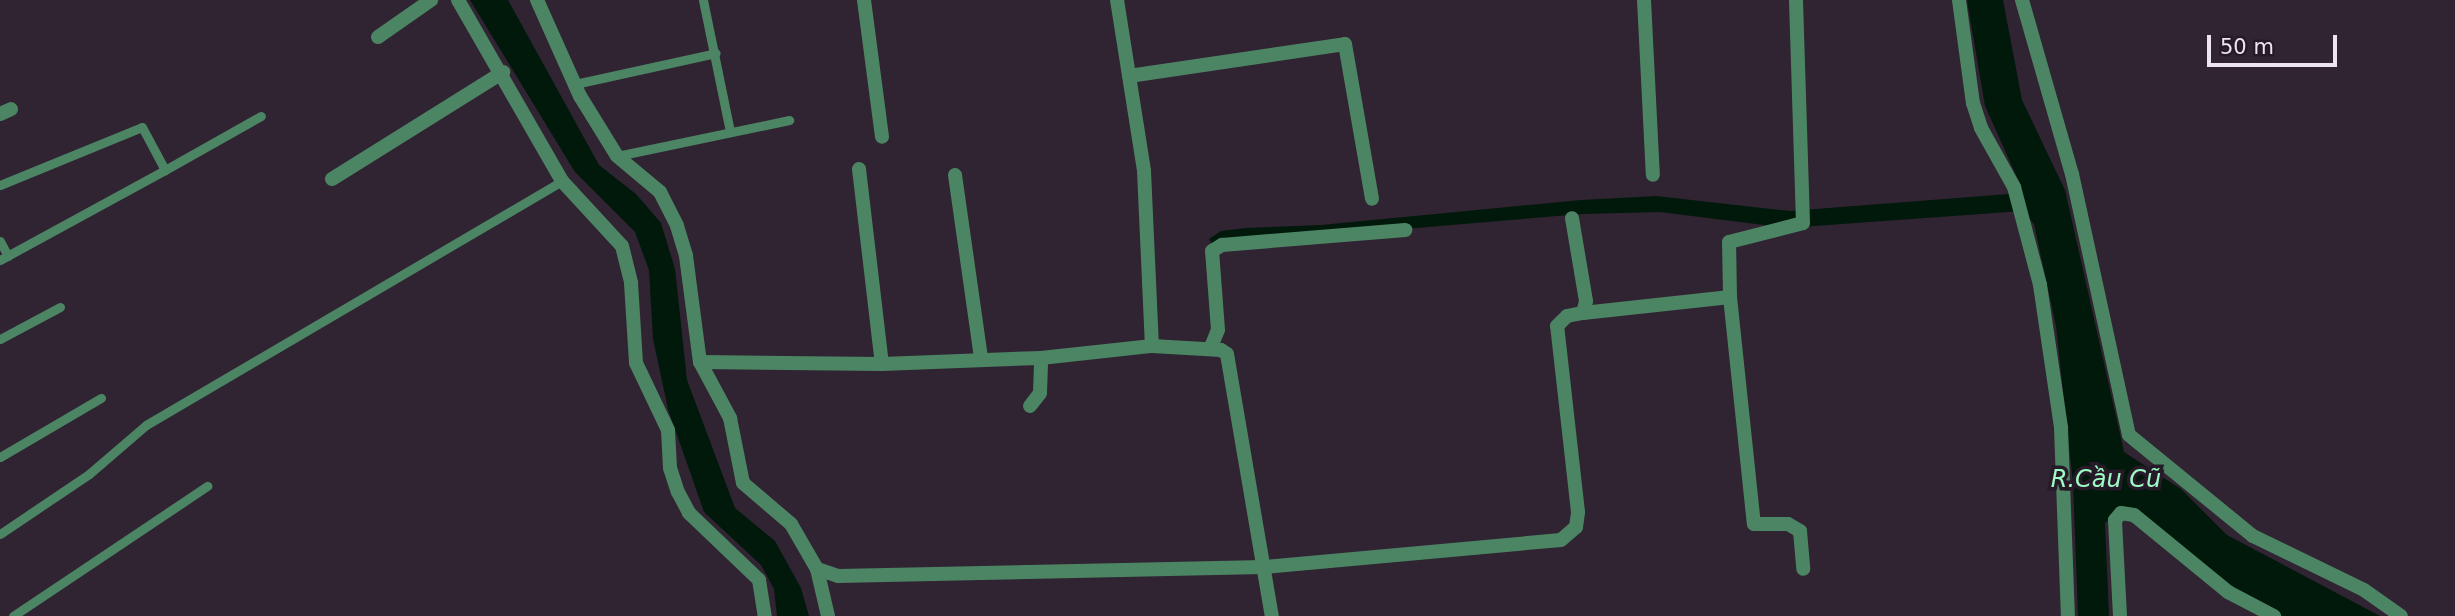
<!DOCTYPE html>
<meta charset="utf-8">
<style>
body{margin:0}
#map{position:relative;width:2455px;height:616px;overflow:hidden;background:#302332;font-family:"DejaVu Sans",sans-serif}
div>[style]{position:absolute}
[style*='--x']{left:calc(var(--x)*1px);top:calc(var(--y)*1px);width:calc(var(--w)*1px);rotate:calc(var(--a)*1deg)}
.water>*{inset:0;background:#00190b}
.service>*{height:9px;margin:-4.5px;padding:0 4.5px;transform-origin:4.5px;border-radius:4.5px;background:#4c8564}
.minor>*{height:14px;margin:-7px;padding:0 7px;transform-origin:7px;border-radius:7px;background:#4c8564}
span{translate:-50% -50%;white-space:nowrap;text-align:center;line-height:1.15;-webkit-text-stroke:7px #261a28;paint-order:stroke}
.water-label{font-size:24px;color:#9dfac3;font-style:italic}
.scale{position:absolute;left:2207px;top:35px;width:130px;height:32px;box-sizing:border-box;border:4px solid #ece4ee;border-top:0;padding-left:9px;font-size:21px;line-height:24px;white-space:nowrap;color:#ece4ee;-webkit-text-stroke:5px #261a28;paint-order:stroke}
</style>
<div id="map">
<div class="water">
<div style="clip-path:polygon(470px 0,508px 0,599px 165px,636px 194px,661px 223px,675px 269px,687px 380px,735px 508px,775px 541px,801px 588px,809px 616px,777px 616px,774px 589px,761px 565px,704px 512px,668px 409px,653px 339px,649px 270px,635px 232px,575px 172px)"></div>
<div style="clip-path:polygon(1967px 0,2003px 0,2022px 100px,2065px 190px,2124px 452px,2181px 489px,2227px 535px,2380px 616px,2283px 616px,2233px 592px,2119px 510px,2105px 523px,2109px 616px,2078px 616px,2073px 483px,2056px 326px,2034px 224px,2022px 211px,1787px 228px,1660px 212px,1581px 214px,1213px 245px,1209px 239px,1221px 231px,1246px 228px,1321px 225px,1581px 200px,1656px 196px,1790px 211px,2009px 194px,2020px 184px,1985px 106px)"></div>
</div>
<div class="service">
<div style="--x:703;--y:0;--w:134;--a:78.4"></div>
<div style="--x:575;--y:84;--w:144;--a:-12.4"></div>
<div style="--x:617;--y:156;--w:176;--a:-11.8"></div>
<div style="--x:165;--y:170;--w:110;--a:-29.4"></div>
<div style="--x:0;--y:185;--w:153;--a:-22.2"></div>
<div style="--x:142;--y:127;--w:49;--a:61.9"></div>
<div style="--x:165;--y:170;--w:188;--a:151.4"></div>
<div style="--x:0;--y:241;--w:17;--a:62"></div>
<div style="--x:0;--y:339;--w:68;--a:-28.1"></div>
<div style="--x:0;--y:457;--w:117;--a:-30.3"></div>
<div style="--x:0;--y:534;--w:107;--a:-34"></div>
<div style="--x:89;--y:474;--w:75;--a:-40.7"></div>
<div style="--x:146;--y:425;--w:482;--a:-30.4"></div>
<div style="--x:13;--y:616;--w:234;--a:-33.8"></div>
</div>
<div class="minor">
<div style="--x:458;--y:0;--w:209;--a:60.1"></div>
<div style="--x:562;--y:181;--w:88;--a:47.3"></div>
<div style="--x:622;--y:246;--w:38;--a:76"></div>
<div style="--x:631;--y:283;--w:80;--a:86.4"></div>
<div style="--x:636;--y:363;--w:74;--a:64.5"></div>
<div style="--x:668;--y:430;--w:38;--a:87"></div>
<div style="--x:670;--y:468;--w:25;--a:72"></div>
<div style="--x:678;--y:492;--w:24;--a:62"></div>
<div style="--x:689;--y:513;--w:97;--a:43.7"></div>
<div style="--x:759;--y:580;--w:36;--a:81"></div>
<div style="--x:537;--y:0;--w:105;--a:65.9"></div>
<div style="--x:580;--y:96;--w:70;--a:58.3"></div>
<div style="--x:617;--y:156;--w:56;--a:39.9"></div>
<div style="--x:660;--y:192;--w:38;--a:63"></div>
<div style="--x:677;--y:226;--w:31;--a:73"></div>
<div style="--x:686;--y:256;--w:107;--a:82.5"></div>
<div style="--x:700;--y:362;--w:64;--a:61.8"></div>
<div style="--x:730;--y:418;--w:66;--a:78.7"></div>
<div style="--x:743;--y:483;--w:63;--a:40.5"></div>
<div style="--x:791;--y:524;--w:52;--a:60"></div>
<div style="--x:817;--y:569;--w:22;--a:18"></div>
<div style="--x:838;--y:576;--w:426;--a:-1.2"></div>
<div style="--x:1264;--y:567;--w:298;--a:-5.2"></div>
<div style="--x:1561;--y:540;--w:20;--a:-41"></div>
<div style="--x:1576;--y:527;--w:15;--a:-82"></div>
<div style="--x:1578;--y:512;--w:187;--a:-96.4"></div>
<div style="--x:1557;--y:326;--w:14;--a:-45"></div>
<div style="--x:1567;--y:316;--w:16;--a:-11"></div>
<div style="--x:1583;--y:313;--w:12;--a:-76"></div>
<div style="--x:1586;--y:301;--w:84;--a:-99.6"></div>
<div style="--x:864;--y:0;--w:138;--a:82.5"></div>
<div style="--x:1117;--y:0;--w:173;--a:81"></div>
<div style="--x:1144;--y:171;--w:175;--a:87.4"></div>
<div style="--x:1644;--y:0;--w:175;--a:87.1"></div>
<div style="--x:1959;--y:0;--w:104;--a:82.3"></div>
<div style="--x:1973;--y:103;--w:26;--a:72"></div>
<div style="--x:1981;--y:128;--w:68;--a:60.8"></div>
<div style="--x:2014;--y:187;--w:101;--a:75.1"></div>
<div style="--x:2040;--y:285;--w:145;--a:81.6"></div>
<div style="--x:2061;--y:428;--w:188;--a:87.9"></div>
<div style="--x:2022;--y:0;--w:181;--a:74"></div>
<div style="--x:2072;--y:174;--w:267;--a:77.7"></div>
<div style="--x:2129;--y:435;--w:160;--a:39.2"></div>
<div style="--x:2253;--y:536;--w:123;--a:25.9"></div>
<div style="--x:2364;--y:590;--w:45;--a:35.1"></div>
<div style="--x:378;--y:37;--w:65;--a:-34.9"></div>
<div style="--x:1129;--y:76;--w:218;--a:-8.4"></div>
<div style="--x:1345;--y:44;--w:157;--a:80.1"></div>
<div style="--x:0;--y:114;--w:12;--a:-24"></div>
<div style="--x:859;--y:169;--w:196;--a:83.3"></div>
<div style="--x:955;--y:175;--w:185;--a:81.9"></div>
<div style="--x:332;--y:179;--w:202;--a:-32"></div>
<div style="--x:1730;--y:297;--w:228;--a:84"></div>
<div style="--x:1754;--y:524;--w:34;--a:0"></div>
<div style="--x:1788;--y:524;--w:14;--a:30"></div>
<div style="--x:1800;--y:531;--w:38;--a:85"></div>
<div style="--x:1583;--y:313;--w:148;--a:-6.2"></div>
<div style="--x:1730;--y:297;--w:55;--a:-91"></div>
<div style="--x:1729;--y:242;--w:76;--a:-14.4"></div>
<div style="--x:1803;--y:223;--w:223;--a:-91.8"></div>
<div style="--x:1211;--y:347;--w:18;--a:-68"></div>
<div style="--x:1218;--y:330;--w:79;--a:-94.3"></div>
<div style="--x:1212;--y:251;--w:12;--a:-31"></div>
<div style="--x:1222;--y:245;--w:184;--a:-4.7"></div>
<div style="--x:700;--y:362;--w:182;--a:0.6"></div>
<div style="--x:882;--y:364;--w:159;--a:-2.2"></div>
<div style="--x:1041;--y:358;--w:112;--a:-6.2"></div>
<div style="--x:1152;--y:346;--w:69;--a:3.3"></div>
<div style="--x:1221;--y:350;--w:7;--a:34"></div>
<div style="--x:1227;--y:354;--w:266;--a:80.3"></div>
<div style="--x:1030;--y:406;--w:16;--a:-52"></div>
<div style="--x:1040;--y:393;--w:35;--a:-88"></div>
<div style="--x:817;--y:569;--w:48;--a:76.8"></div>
<div style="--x:2120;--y:616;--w:96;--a:-93"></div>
<div style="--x:2115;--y:520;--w:9;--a:-49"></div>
<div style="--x:2121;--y:513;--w:13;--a:9"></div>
<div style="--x:2134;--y:515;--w:122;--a:39.3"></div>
<div style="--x:2228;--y:592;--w:52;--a:27.6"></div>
</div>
<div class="water-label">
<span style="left:2106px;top:480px">R.Cầu Cũ</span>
</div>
<div class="scale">50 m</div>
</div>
